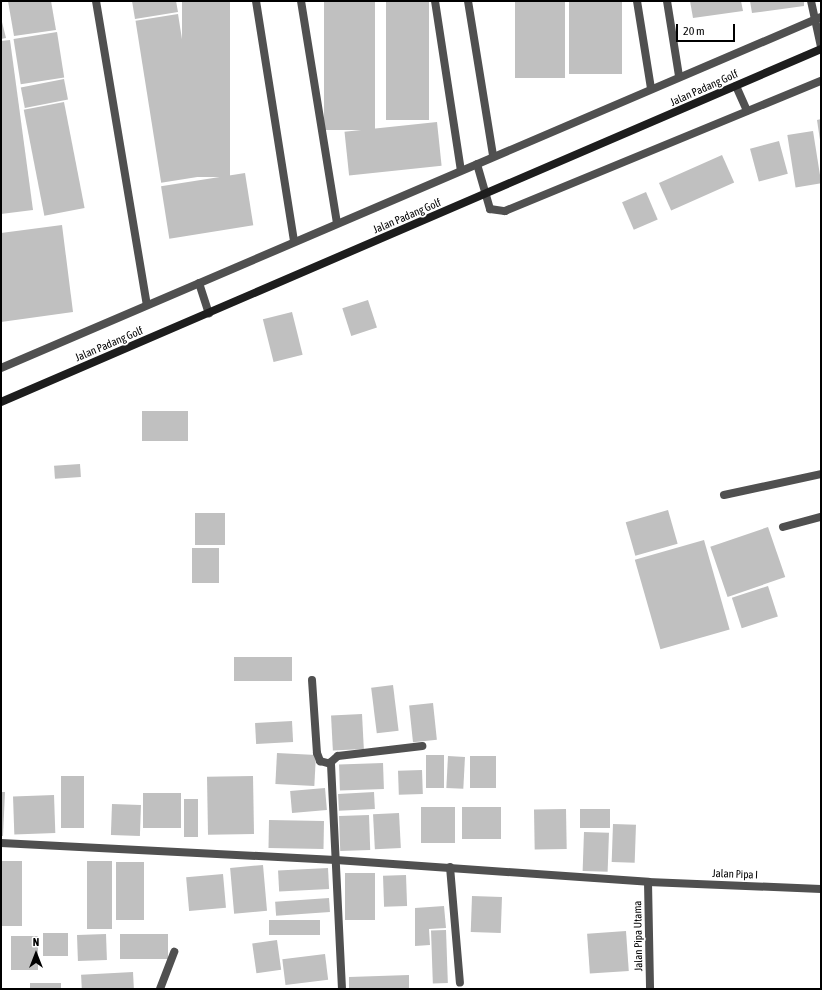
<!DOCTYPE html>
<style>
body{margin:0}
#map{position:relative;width:822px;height:990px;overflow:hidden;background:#fff;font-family:"Asap Condensed",sans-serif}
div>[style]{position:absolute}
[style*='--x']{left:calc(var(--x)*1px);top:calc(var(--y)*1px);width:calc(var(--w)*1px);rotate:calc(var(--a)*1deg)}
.building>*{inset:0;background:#c0c0c0;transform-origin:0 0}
.lane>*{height:8px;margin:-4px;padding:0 4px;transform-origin:4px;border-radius:4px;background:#505050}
.street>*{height:8px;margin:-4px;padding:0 4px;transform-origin:4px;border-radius:4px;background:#505050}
.secondary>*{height:8px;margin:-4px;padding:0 4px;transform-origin:4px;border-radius:4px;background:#1d1d1d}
span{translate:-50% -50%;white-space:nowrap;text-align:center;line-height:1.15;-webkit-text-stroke:3.5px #fff;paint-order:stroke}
.street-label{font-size:11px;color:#000}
.frame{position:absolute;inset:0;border:2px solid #000;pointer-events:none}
.north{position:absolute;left:16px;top:934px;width:40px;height:40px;-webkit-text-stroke:3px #fff;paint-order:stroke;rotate:0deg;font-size:11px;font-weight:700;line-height:16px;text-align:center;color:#000}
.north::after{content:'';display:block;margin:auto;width:14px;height:18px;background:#000;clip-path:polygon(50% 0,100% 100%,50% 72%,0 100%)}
.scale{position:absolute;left:676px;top:24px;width:59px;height:18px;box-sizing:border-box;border:2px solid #000;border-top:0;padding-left:5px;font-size:12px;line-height:14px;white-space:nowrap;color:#000;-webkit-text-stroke:3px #fff;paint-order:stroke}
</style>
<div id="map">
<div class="building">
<div style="clip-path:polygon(8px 1px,51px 1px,56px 30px,14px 36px)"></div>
<div style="clip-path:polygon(132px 1px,176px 1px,178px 12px,135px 19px)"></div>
<div style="left:182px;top:1px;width:48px;height:176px"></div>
<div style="left:324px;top:1px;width:51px;height:129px"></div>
<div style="left:386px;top:1px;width:43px;height:119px"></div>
<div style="left:515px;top:1px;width:50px;height:77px"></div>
<div style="left:569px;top:1px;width:53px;height:73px"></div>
<div style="clip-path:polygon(690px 1px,741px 1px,743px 11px,693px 18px)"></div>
<div style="clip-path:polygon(750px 1px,804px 1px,804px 6px,752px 13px)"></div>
<div style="left:178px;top:14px;width:164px;height:43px;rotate:81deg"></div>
<div style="clip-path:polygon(1px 18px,6px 38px,1px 39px)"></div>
<div style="left:57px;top:32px;width:46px;height:44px;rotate:81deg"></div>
<div style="clip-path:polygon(10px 40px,33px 210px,1px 214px,1px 41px)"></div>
<div style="left:64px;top:79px;width:21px;height:44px;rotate:79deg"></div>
<div style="left:64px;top:102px;width:108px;height:41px;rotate:79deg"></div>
<div style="clip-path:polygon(821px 119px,821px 140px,820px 140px,817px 120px)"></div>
<div style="left:437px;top:122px;width:44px;height:93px;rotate:84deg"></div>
<div style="left:813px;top:131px;width:53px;height:26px;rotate:81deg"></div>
<div style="left:779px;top:141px;width:34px;height:30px;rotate:75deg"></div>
<div style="left:722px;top:155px;width:30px;height:69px;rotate:66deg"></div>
<div style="left:245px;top:173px;width:53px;height:85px;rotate:81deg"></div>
<div style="left:646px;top:192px;width:30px;height:26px;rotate:67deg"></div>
<div style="clip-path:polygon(62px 225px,73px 312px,1px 322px,1px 233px)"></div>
<div style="left:368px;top:300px;width:29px;height:27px;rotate:72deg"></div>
<div style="left:292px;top:312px;width:44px;height:30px;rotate:76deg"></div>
<div style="left:142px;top:411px;width:46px;height:30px"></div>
<div style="left:80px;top:464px;width:13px;height:26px;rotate:86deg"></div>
<div style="left:668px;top:510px;width:35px;height:44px;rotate:74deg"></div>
<div style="left:195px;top:513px;width:30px;height:32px"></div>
<div style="left:768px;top:527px;width:53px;height:61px;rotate:71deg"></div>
<div style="left:704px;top:540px;width:93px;height:72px;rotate:74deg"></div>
<div style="left:192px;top:548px;width:27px;height:35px"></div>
<div style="left:768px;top:586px;width:32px;height:38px;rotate:72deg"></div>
<div style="left:292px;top:657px;width:24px;height:58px;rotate:90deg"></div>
<div style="left:393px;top:685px;width:46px;height:22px;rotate:83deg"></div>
<div style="left:433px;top:703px;width:37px;height:24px;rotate:84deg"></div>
<div style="left:362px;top:714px;width:35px;height:31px;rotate:87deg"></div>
<div style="left:292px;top:721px;width:21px;height:37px;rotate:87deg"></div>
<div style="left:277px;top:753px;width:39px;height:31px;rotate:3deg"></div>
<div style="left:426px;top:755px;width:18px;height:33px"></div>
<div style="left:448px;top:756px;width:17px;height:32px;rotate:3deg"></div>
<div style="left:496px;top:756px;width:32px;height:26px;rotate:90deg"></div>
<div style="left:383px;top:763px;width:26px;height:44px;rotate:88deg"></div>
<div style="left:422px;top:770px;width:24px;height:24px;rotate:88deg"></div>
<div style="left:61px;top:776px;width:23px;height:52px"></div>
<div style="left:253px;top:776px;width:58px;height:46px;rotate:89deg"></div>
<div style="left:325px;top:788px;width:22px;height:35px;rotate:85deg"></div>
<div style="clip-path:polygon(1px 792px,5px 792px,3px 836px,1px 836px)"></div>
<div style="left:374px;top:792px;width:17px;height:36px;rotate:87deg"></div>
<div style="left:181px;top:793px;width:35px;height:38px;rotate:90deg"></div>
<div style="left:54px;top:795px;width:38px;height:41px;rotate:88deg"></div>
<div style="left:184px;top:799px;width:14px;height:38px"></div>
<div style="left:112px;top:804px;width:29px;height:31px;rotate:2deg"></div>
<div style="left:421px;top:807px;width:34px;height:36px"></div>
<div style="left:501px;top:807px;width:32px;height:39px;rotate:90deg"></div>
<div style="left:566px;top:809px;width:40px;height:32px;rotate:89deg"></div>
<div style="left:610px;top:809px;width:19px;height:30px;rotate:90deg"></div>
<div style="left:399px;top:813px;width:35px;height:26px;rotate:87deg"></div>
<div style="left:369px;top:815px;width:35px;height:30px;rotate:88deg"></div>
<div style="left:269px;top:820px;width:55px;height:28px;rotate:1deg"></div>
<div style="left:613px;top:824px;width:23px;height:38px;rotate:2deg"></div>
<div style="left:584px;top:832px;width:25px;height:39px;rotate:2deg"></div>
<div style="left:1px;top:861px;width:21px;height:65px"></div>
<div style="left:87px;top:861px;width:25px;height:68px"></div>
<div style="left:116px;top:862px;width:28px;height:58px"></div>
<div style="left:263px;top:865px;width:46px;height:33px;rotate:85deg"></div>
<div style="left:328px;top:868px;width:21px;height:50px;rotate:87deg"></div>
<div style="left:345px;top:873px;width:30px;height:47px"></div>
<div style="left:223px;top:874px;width:34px;height:37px;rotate:85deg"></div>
<div style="left:406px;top:875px;width:31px;height:23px;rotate:88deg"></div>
<div style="left:472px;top:896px;width:30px;height:36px;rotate:2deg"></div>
<div style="left:329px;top:898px;width:14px;height:54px;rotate:86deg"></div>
<div style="clip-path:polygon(444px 906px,446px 928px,429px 929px,430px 945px,415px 946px,415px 908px)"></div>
<div style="left:320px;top:920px;width:15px;height:51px;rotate:90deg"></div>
<div style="left:446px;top:930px;width:53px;height:15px;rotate:88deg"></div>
<div style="left:626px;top:931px;width:40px;height:39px;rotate:86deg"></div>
<div style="left:43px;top:933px;width:25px;height:23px"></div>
<div style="left:106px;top:934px;width:26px;height:29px;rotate:88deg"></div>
<div style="left:120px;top:934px;width:48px;height:25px"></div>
<div style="left:11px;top:936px;width:27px;height:34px"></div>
<div style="left:277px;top:940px;width:30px;height:25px;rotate:82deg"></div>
<div style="left:325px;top:954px;width:26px;height:43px;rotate:83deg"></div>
<div style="left:133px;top:972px;width:17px;height:52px;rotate:87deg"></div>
<div style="clip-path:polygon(409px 975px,409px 989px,349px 989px,349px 977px)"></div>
<div style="left:30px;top:983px;width:31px;height:6px"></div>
</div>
<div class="lane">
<div style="--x:736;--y:86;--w:27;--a:66"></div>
<div style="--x:477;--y:164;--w:47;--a:73.9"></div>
<div style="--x:490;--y:209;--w:15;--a:8"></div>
<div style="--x:505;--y:211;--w:342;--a:-22.4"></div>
<div style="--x:724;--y:495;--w:99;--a:-12.2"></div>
<div style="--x:783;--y:527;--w:39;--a:-15"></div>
</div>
<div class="street">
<div style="--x:96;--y:1;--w:308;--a:80.5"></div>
<div style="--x:256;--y:1;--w:243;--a:81"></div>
<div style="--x:301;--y:1;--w:225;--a:80.8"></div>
<div style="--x:435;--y:1;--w:171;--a:81.3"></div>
<div style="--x:468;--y:1;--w:157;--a:80.8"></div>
<div style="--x:637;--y:1;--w:88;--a:80.9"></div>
<div style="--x:667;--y:1;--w:76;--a:80.9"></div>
<div style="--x:811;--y:1;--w:47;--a:77.7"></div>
<div style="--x:199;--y:283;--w:32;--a:72"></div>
<div style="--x:1;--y:368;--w:892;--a:-23.17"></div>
<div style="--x:312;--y:680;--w:73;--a:86.1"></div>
<div style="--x:317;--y:753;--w:9;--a:69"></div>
<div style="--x:320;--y:761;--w:11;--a:15"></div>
<div style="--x:1;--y:843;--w:335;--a:2.9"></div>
<div style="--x:336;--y:860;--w:313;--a:4"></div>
<div style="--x:648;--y:882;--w:173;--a:2.3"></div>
<div style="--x:450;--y:867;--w:116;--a:85.1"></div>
<div style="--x:648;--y:882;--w:107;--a:88.9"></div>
<div style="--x:160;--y:989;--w:40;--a:-69"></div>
<div style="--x:342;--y:989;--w:227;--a:-92.8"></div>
<div style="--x:331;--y:762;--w:9;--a:-41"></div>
<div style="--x:338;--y:756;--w:85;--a:-6.8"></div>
</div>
<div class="secondary">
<div style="--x:1;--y:402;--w:893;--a:-23.29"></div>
</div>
<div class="street-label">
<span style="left:704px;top:88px;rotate:-24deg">Jalan Padang Golf</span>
<span style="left:407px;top:216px;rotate:-23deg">Jalan Padang Golf</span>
<span style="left:109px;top:344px;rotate:-23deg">Jalan Padang Golf</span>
<span style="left:735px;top:874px;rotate:2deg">Jalan Pipa I</span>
<span style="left:638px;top:936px;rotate:-91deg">Jalan Pipa Utama</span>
</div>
<div class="frame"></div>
<div class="north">N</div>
<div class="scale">20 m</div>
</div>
